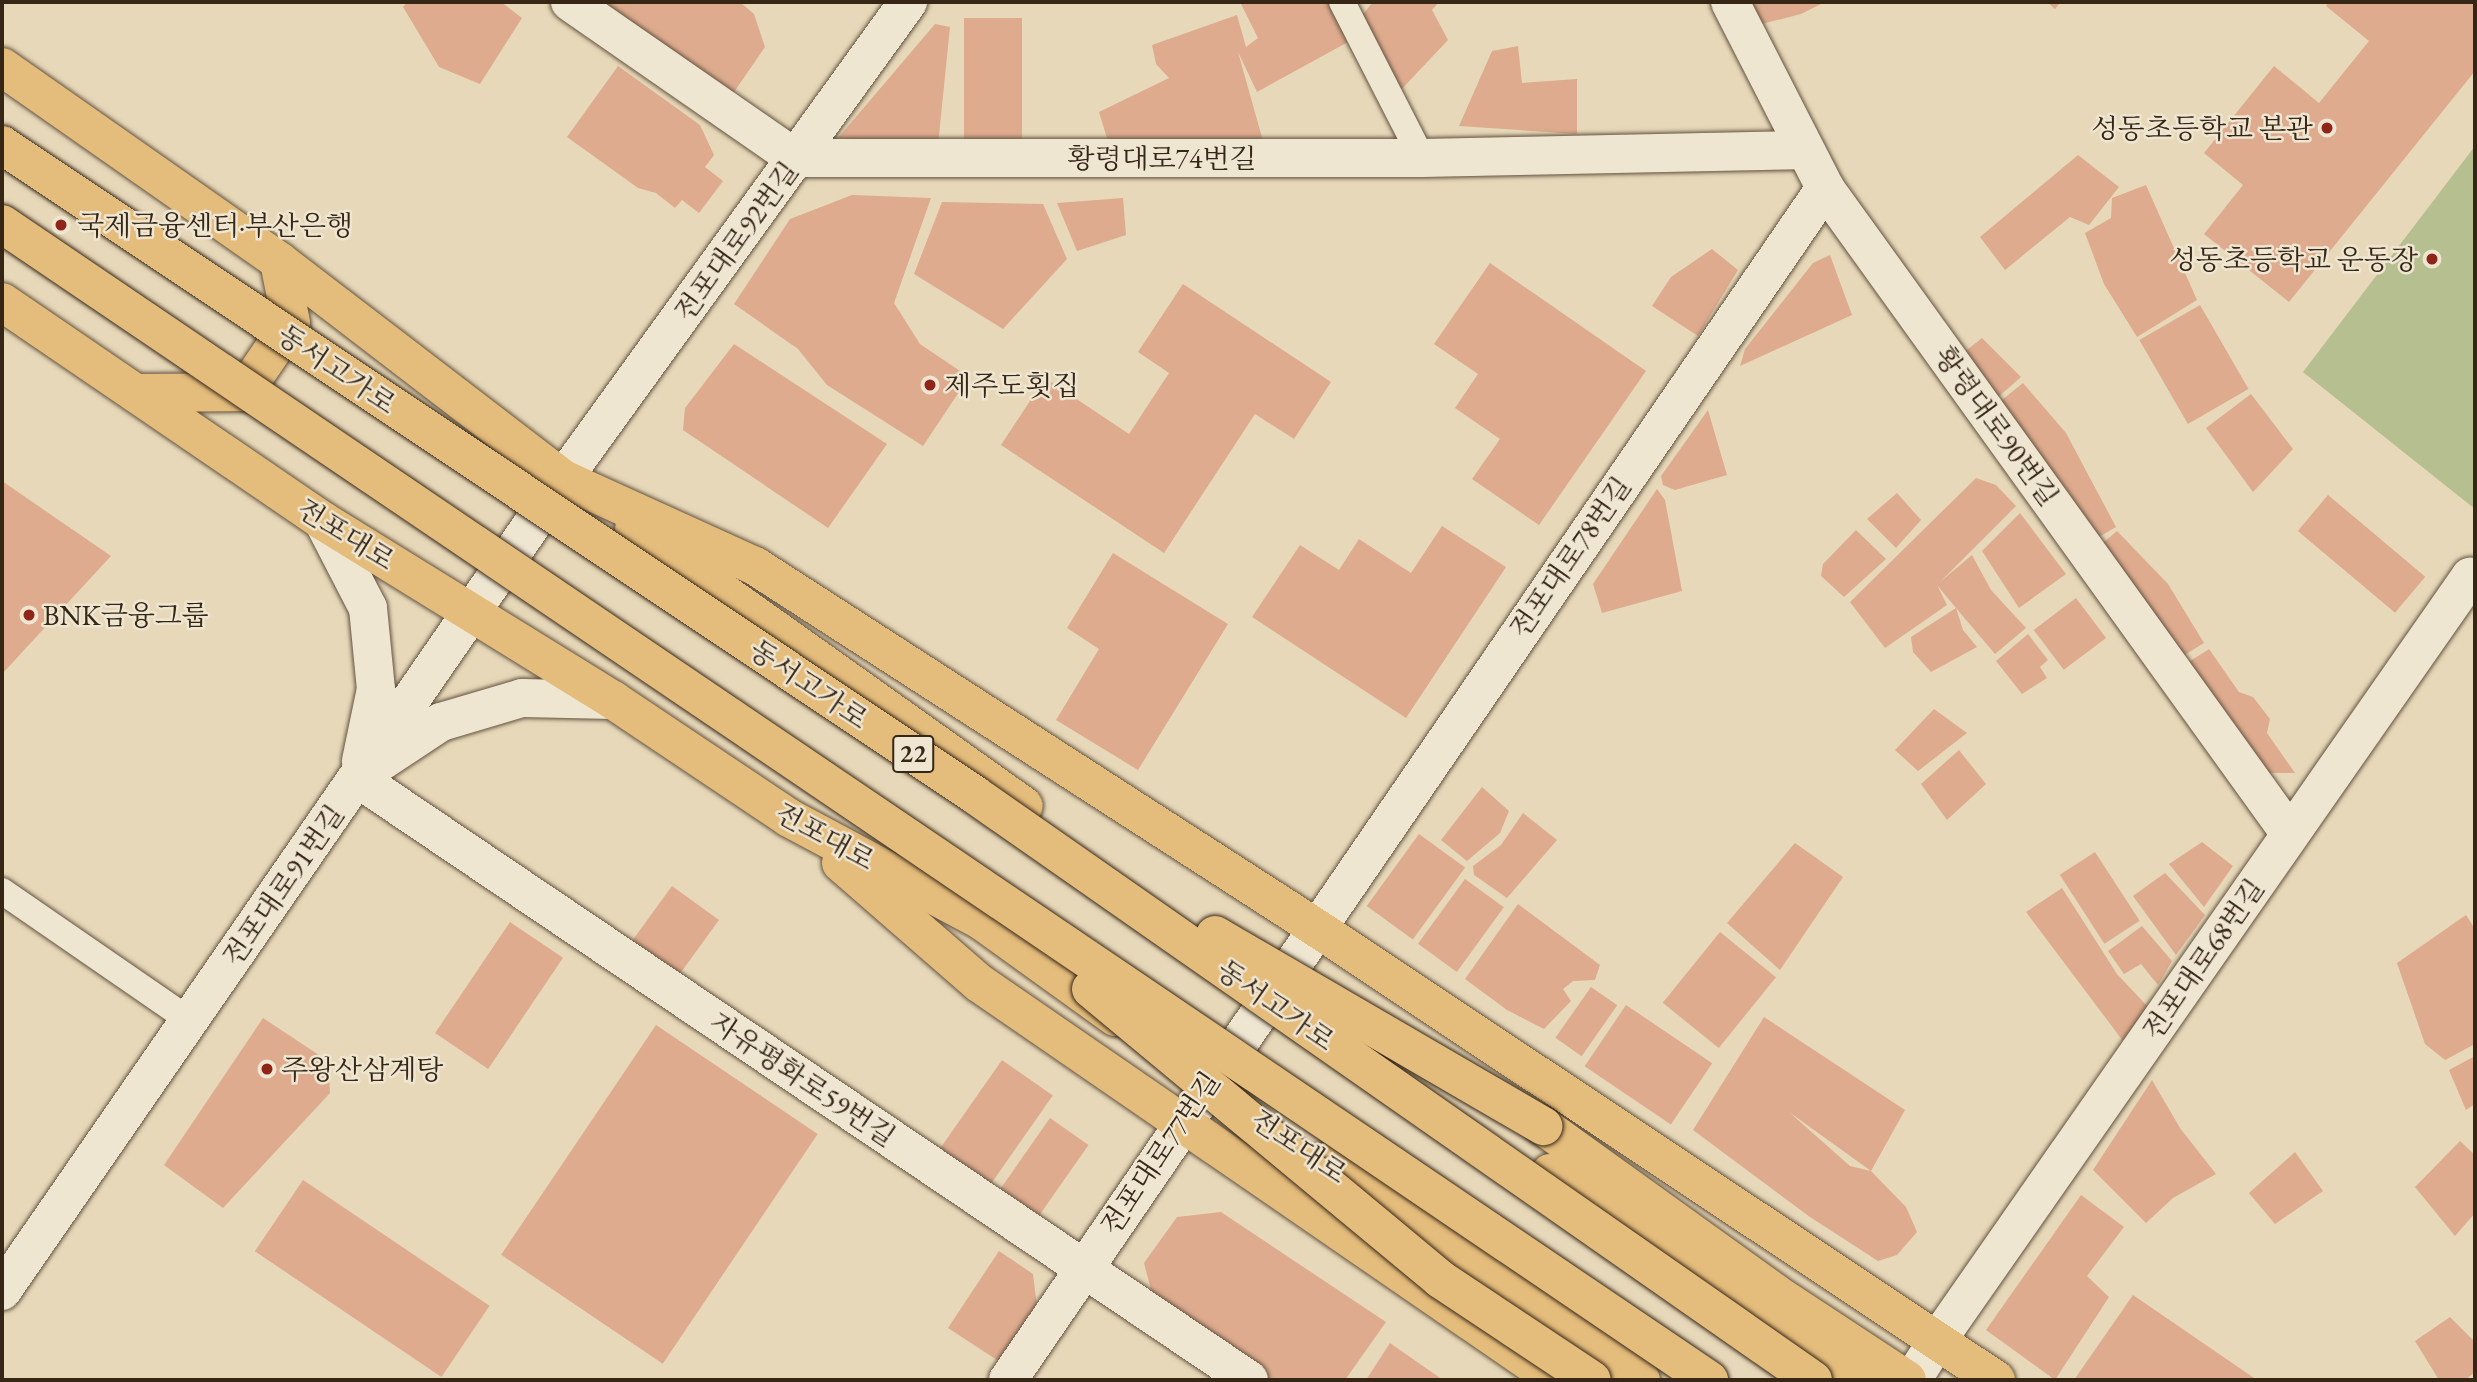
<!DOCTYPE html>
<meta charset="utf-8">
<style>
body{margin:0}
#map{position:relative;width:2477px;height:1382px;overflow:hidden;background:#e7d8b9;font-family:"EB Garamond","Noto Serif KR",serif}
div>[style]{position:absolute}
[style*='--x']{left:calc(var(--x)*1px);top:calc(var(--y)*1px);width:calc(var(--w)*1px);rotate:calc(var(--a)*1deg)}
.green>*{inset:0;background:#b5bf90}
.building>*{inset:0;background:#deab8e;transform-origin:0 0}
.roads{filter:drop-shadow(0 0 2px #62523f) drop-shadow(0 0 2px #62523f)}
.lane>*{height:26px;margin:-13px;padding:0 13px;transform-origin:13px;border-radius:13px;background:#efe6d2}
.street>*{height:38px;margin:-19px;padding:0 19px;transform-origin:19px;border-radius:19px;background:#efe6d2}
.secondary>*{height:38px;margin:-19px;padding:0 19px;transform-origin:19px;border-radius:19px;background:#efe6d2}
.primary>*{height:38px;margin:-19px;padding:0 19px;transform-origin:19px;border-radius:19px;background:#e4bc7c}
.highway>*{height:38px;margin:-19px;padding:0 19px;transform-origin:19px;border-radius:19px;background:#e4bc7c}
.bridges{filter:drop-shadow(0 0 2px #362616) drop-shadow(0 0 2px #362616)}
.highway-bridge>*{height:38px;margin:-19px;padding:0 19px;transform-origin:19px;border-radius:19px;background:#e4bc7c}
.dots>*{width:19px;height:19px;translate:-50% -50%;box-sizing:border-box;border:4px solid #efe6d2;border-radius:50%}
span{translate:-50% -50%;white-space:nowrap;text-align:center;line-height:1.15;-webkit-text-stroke:5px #efe6d2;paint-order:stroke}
.shield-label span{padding:2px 5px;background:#efe6d2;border:2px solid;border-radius:5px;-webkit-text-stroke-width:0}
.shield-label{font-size:26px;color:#362616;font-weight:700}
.poi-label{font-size:28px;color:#362616}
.right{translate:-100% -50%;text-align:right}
.left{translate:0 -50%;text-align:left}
.street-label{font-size:28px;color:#362616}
.frame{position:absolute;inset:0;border:4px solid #362616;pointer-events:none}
</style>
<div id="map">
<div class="green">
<div style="clip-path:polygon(2475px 146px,2475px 509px,2303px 372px)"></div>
</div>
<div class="building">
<div style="clip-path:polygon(407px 2px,501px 2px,522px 18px,480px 84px,439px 67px,403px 7px)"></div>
<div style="clip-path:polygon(596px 2px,740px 2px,754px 14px,765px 47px,732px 95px)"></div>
<div style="clip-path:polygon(1240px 2px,1330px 2px,1348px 42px,1257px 92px,1238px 52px,1263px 141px,1113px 158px,1099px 112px,1169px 78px,1156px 64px,1152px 45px,1237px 15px,1246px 47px,1258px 38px)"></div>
<div style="clip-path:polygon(1373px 2px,1439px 2px,1432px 10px,1448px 40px,1398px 93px,1354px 25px)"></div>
<div style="clip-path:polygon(1750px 2px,1825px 2px,1801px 14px,1758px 25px)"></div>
<div style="clip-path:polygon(2047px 2px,2061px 2px,2055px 9px)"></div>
<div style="clip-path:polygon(2329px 2px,2475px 2px,2475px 71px,2289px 302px,2204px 234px,2243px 185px,2204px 153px,2274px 66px,2319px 103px,2369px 41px,2326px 6px)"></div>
<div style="left:1022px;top:18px;width:125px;height:58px;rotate:90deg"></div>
<div style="clip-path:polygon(935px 24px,950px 27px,938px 145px,838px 138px)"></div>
<div style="clip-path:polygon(1518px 46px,1522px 83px,1577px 79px,1577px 134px,1459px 126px,1492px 51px)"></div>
<div style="clip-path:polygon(618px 66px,700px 125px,714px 155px,705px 167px,723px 181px,699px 213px,682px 200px,675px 208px,656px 193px,638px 188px,567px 137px)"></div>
<div style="clip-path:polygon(2078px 155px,2119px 187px,2089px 225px,2070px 217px,2005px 270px,1980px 237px)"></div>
<div style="clip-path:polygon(2146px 185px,2197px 300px,2137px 337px,2104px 284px,2085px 233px,2111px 218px,2112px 198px)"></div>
<div style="clip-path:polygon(852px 195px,931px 198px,894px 303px,920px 344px,969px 377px,923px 446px,827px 385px,798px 349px,734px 304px,790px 219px)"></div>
<div style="clip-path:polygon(1123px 198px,1126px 235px,1077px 251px,1057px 203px)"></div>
<div style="clip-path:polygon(942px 202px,1043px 204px,1067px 259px,1003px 329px,914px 274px)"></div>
<div style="clip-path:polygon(1712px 249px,1738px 270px,1698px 336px,1652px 306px,1671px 277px)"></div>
<div style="clip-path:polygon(1830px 255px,1852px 315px,1740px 366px,1745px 349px,1813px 263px)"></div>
<div style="clip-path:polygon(1490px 263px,1646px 371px,1539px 525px,1472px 479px,1500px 439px,1455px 408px,1478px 374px,1434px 344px)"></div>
<div style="clip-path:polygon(1183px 284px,1331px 382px,1294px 439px,1255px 414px,1164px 553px,1001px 445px,1045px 378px,1129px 434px,1169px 373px,1138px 352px)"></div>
<div style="left:2200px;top:305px;width:97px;height:70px;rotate:60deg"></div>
<div style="clip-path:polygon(1982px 338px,2021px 377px,1997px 398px,1962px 354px)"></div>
<div style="clip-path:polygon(734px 344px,887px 444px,828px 528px,683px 430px,685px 408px)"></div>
<div style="clip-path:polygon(2023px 383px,2066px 433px,2116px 527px,2092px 541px,1997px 404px)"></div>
<div style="clip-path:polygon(2251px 394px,2293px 449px,2253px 492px,2206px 428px)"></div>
<div style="clip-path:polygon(1708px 410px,1727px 475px,1675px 490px,1663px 485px,1661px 476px)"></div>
<div style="clip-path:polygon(1976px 478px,1996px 485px,2016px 506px,1940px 582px,1972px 555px,1991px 590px,2026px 628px,1995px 654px,1956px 608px,1963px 630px,1977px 647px,1931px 672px,1913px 652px,1911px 637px,1956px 608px,1937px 585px,1947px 605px,1885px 648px,1850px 602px)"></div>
<div style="clip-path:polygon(2px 481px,111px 556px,2px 674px)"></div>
<div style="clip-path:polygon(1657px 489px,1665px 500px,1682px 591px,1602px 613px,1593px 584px)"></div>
<div style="clip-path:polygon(1897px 493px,1921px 520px,1896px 548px,1867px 519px)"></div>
<div style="left:2328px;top:495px;width:127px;height:47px;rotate:40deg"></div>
<div style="clip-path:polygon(2020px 513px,2066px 574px,2019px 608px,1982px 551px)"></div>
<div style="clip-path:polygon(1442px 526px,1506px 567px,1406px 718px,1252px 617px,1300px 545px,1339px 570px,1359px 539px,1411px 573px)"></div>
<div style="clip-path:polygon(1856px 530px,1886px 559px,1844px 597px,1821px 576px,1823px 564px)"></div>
<div style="clip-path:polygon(2117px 531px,2168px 584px,2204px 643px,2178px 659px,2098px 547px)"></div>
<div style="clip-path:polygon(1113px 553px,1228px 624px,1138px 770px,1056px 720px,1099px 649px,1067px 628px)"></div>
<div style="left:2076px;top:598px;width:50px;height:53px;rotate:53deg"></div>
<div style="clip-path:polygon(2028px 634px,2048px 660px,2040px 667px,2047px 678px,2022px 694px,1996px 661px)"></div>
<div style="clip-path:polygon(2209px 649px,2239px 692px,2253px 697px,2270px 719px,2267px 733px,2295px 773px,2264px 773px,2184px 665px)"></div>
<div style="clip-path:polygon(1934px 709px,1967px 733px,1918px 771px,1895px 750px)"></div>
<div style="clip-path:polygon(1959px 750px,1986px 784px,1947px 820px,1921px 784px)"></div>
<div style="clip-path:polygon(1482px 787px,1509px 811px,1500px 833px,1467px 861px,1441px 840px)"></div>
<div style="clip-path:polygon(1523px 813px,1557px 840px,1507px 898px,1474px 875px,1473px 866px,1501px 845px)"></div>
<div style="left:1419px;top:834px;width:57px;height:89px;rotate:36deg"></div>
<div style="clip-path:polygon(2202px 842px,2233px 866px,2204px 907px,2169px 864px)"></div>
<div style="clip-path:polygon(1795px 843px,1843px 877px,1780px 970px,1727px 923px)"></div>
<div style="left:2095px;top:852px;width:82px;height:42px;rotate:57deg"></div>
<div style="clip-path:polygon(2165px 873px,2205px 915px,2176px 955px,2133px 896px)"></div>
<div style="left:1465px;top:879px;width:48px;height:80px;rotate:36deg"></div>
<div style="left:672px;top:886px;width:58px;height:73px;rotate:36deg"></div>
<div style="clip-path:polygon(2062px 888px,2117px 974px,2150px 1009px,2123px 1041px,2026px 912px)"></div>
<div style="clip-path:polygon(1518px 904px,1600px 965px,1595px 980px,1573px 981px,1563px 989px,1571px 1001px,1544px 1029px,1507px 1010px,1465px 979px)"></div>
<div style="clip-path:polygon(2466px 915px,2475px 929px,2475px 1044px,2445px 1060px,2425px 1044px,2397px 963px)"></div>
<div style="left:510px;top:922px;width:64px;height:134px;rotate:34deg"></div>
<div style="clip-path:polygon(2142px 926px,2172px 961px,2158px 985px,2141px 964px,2124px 974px,2108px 951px)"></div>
<div style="left:1720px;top:932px;width:72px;height:91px;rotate:39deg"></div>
<div style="left:1591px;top:987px;width:32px;height:62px;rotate:35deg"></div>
<div style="left:1626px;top:1005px;width:104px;height:74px;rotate:34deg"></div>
<div style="clip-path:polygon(evenodd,1764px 1017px,1905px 1110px,1871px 1171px,1906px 1207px,1917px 1232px,1897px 1255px,1878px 1261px,1810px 1217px,1693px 1130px,1764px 1017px,1789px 1112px,1871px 1171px,1850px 1166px,1789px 1112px)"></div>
<div style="clip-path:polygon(263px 1018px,328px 1061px,330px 1093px,223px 1208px,164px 1165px)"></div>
<div style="left:656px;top:1025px;width:195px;height:277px;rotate:34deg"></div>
<div style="clip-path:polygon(2475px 1056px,2475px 1104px,2466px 1110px,2449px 1070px)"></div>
<div style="left:1002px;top:1060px;width:62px;height:108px;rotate:35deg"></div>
<div style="clip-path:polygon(2152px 1080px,2180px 1128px,2216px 1174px,2173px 1198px,2146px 1223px,2093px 1170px)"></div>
<div style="left:1050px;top:1118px;width:47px;height:86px;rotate:35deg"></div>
<div style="clip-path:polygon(2460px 1141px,2475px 1155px,2475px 1213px,2455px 1236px,2415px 1187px)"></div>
<div style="clip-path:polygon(2295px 1152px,2323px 1191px,2275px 1224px,2249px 1193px)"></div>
<div style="left:303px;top:1180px;width:225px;height:86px;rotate:34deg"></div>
<div style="clip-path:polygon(2081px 1195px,2124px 1227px,2087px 1276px,2109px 1297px,2055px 1380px,1986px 1330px)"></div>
<div style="clip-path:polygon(1221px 1212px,1386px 1322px,1345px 1380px,1267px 1380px,1154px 1301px,1144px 1263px,1177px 1217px)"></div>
<div style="clip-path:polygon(999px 1251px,1033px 1274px,1037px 1307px,1000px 1362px,948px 1328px)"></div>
<div style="clip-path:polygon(2133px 1295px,2257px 1380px,2074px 1380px)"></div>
<div style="clip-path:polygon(2450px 1317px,2475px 1342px,2475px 1372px,2465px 1380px,2439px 1380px,2415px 1341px)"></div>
<div style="clip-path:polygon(1390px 1343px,1443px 1380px,1366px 1380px)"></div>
</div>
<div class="roads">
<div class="lane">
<div style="--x:1342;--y:2;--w:175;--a:62.9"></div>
<div style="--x:2;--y:891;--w:227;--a:34.6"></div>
</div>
<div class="street">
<div style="--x:570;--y:2;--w:274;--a:34.7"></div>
<div style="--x:795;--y:158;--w:627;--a:0"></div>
<div style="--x:1422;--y:158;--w:382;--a:-1.2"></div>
<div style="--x:1730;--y:2;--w:209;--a:62.9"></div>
<div style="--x:1825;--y:188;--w:796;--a:54.25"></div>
<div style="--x:563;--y:479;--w:589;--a:-54.12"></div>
<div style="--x:357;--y:778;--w:1076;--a:34.01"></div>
<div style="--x:1937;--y:1341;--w:932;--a:-55.1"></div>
<div style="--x:2470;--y:577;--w:9;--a:58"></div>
<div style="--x:1008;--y:1380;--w:1445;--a:-55.57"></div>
</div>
<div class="secondary">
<div style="--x:323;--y:521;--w:98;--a:62.7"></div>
<div style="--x:368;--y:608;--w:81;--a:84.4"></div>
<div style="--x:376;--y:689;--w:74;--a:101.8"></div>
<div style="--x:376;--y:765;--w:78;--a:-33.5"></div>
<div style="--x:441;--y:722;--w:84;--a:-16.5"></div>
<div style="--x:522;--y:698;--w:91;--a:1.3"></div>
<div style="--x:2;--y:1291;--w:985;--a:-55.34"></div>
<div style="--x:1912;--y:1380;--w:46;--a:-57.3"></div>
</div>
<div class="primary">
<div style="--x:2;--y:67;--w:338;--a:35"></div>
<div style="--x:279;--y:261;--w:358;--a:37.5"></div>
<div style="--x:563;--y:479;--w:211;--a:24.4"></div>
<div style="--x:755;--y:566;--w:666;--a:32.81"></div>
<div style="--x:1315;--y:927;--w:818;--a:33.63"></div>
<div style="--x:2;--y:302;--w:389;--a:34.3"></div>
<div style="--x:323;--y:521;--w:341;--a:31.7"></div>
<div style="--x:613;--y:700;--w:212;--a:33.8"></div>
<div style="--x:789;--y:818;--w:219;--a:28.1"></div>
<div style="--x:982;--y:921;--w:164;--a:35.8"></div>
<div style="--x:136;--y:393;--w:108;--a:-0.5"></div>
<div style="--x:244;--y:392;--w:83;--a:-55.7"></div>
<div style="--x:291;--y:323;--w:63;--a:-101"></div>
<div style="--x:634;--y:529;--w:478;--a:35.4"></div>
<div style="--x:841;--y:863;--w:183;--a:41"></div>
<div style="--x:979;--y:983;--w:700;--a:34.53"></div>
<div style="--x:1322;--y:1162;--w:386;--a:34.3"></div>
<div style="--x:1550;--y:1173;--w:365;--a:34.5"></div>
</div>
<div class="highway">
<div style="--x:1543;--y:1126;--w:286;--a:35.7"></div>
<div style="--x:1775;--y:1293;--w:158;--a:33.4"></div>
</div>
</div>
<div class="bridges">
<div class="highway-bridge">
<div style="--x:2;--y:145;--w:1170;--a:33.74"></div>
<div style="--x:975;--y:795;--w:1022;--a:34.92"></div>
<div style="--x:2;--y:224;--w:2062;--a:34.11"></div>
<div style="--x:1215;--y:935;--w:380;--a:30.2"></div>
<div style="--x:1091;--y:989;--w:454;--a:39.7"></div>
<div style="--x:1440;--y:1279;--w:182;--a:33.6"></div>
</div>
</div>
<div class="dots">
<div style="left:2327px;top:128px;background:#8f2418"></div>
<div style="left:61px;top:225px;background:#8f2418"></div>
<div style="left:2432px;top:259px;background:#8f2418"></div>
<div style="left:930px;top:385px;background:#8f2418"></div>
<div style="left:29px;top:615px;background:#8f2418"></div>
<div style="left:267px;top:1069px;background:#8f2418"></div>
</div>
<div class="shield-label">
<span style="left:913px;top:754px">22</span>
</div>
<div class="poi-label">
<span class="right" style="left:2313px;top:128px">성동초등학교 본관</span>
<span class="left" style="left:77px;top:225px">국제금융센터·부산은행</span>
<span class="right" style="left:2418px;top:259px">성동초등학교 운동장</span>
<span class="left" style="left:944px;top:385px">제주도횟집</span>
<span class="left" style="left:43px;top:615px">BNK금융그룹</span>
<span class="left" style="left:281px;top:1069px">주왕산삼계탕</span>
</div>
<div class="street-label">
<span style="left:1162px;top:158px">황령대로74번길</span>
<span style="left:736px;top:241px;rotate:-54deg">전포대로92번길</span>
<span style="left:337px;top:369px;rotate:34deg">동서고가로</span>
<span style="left:1997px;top:426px;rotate:54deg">황령대로90번길</span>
<span style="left:346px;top:534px;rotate:32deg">전포대로</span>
<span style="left:1570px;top:557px;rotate:-55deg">전포대로78번길</span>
<span style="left:809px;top:684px;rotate:34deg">동서고가로</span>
<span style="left:825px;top:836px;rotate:29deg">전포대로</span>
<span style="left:283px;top:885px;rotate:-55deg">전포대로91번길</span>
<span style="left:2203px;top:959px;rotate:-55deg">전포대로68번길</span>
<span style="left:1276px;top:1005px;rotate:35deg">동서고가로</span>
<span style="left:803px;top:1079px;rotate:34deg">자유평화로59번길</span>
<span style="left:1299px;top:1146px;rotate:34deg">전포대로</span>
<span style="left:1160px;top:1153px;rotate:-56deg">전포대로77번길</span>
</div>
<div class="frame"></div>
</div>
